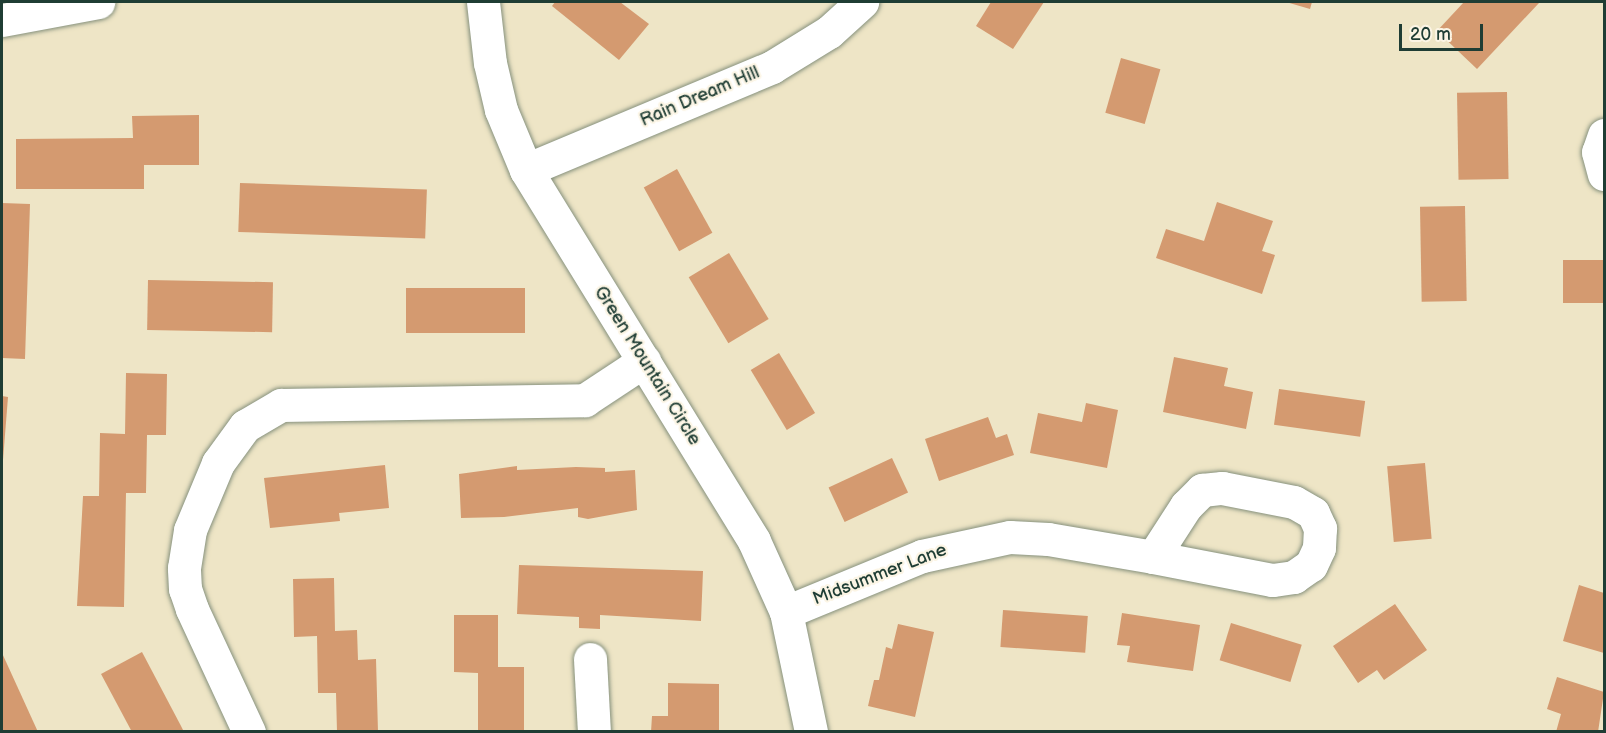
<!DOCTYPE html>
<style>
body{margin:0}
#map{position:relative;width:1606px;height:733px;overflow:hidden;background:#eee5c6;font-family:"Balsamiq Sans",sans-serif}
div>[style]{position:absolute}
[style*='--x']{left:calc(var(--x)*1px);top:calc(var(--y)*1px);width:calc(var(--w)*1px);rotate:calc(var(--a)*1deg)}
.building>*{inset:0;background:#d49a70;transform-origin:0 0}
.roads{filter:drop-shadow(0 0 2px #86917d) drop-shadow(0 0 2px #86917d)}
.minor>*{height:33px;margin:-16.5px;padding:0 16.5px;transform-origin:16.5px;border-radius:16.5px;background:#fff}
span{translate:-50% -50%;white-space:nowrap;text-align:center;line-height:1.15;-webkit-text-stroke:4.5px #fcf5e5;paint-order:stroke}
.street-label{font-size:18px;color:#1f3d34}
.frame{position:absolute;inset:0;border:3px solid #1f3d34;pointer-events:none}
.scale{position:absolute;left:1399px;top:24px;width:84px;height:27px;box-sizing:border-box;border:3px solid #1f3d34;border-top:0;padding-left:8px;font-size:18px;line-height:21px;white-space:nowrap;color:#1f3d34;-webkit-text-stroke:4px #fcf5e5;paint-order:stroke}
</style>
<div id="map">
<div class="building">
<div style="clip-path:polygon(555px 2px,620px 2px,649px 24px,619px 60px,552px 6px)"></div>
<div style="clip-path:polygon(991px 2px,1044px 2px,1013px 49px,976px 26px)"></div>
<div style="clip-path:polygon(1286px 2px,1312px 2px,1310px 9px)"></div>
<div style="clip-path:polygon(1464px 2px,1538px 2px,1539px 3px,1477px 69px,1437px 31px)"></div>
<div style="left:1121px;top:58px;width:41px;height:57px;rotate:16deg"></div>
<div style="left:1507px;top:92px;width:87px;height:50px;rotate:89deg"></div>
<div style="clip-path:polygon(199px 115px,199px 165px,144px 165px,144px 189px,16px 189px,16px 139px,133px 138px,132px 116px)"></div>
<div style="left:677px;top:169px;width:73px;height:38px;rotate:61deg"></div>
<div style="left:240px;top:183px;width:187px;height:49px;rotate:2deg"></div>
<div style="clip-path:polygon(1217px 202px,1273px 221px,1262px 251px,1275px 255px,1262px 294px,1156px 258px,1166px 229px,1204px 241px)"></div>
<div style="clip-path:polygon(2px 203px,30px 204px,25px 359px,2px 358px)"></div>
<div style="left:1465px;top:206px;width:95px;height:45px;rotate:89deg"></div>
<div style="left:729px;top:253px;width:77px;height:47px;rotate:59deg"></div>
<div style="left:1604px;top:260px;width:43px;height:41px;rotate:90deg"></div>
<div style="left:148px;top:280px;width:125px;height:50px;rotate:1deg"></div>
<div style="left:406px;top:288px;width:119px;height:45px"></div>
<div style="left:779px;top:353px;width:70px;height:33px;rotate:59deg"></div>
<div style="clip-path:polygon(1174px 357px,1228px 368px,1224px 386px,1253px 392px,1246px 429px,1163px 412px)"></div>
<div style="clip-path:polygon(126px 373px,167px 374px,166px 435px,147px 435px,146px 493px,126px 493px,124px 607px,77px 606px,83px 496px,99px 496px,100px 433px,125px 434px)"></div>
<div style="left:1279px;top:389px;width:87px;height:36px;rotate:8deg"></div>
<div style="clip-path:polygon(2px 396px,8px 397px,3px 460px,2px 460px)"></div>
<div style="clip-path:polygon(1086px 403px,1118px 410px,1107px 468px,1030px 453px,1038px 413px,1082px 422px)"></div>
<div style="clip-path:polygon(988px 417px,996px 438px,1007px 434px,1014px 455px,939px 481px,925px 439px)"></div>
<div style="left:892px;top:458px;width:38px;height:70px;rotate:65deg"></div>
<div style="left:1425px;top:463px;width:76px;height:38px;rotate:85deg"></div>
<div style="clip-path:polygon(385px 465px,389px 508px,339px 513px,340px 521px,270px 528px,264px 478px)"></div>
<div style="clip-path:polygon(517px 466px,517px 470px,576px 467px,605px 468px,605px 472px,635px 470px,637px 510px,588px 519px,578px 517px,578px 508px,504px 517px,461px 518px,459px 474px)"></div>
<div style="clip-path:polygon(519px 565px,703px 571px,701px 621px,600px 615px,600px 629px,579px 628px,579px 617px,517px 614px)"></div>
<div style="clip-path:polygon(334px 578px,335px 631px,357px 630px,358px 660px,376px 659px,378px 732px,337px 732px,336px 693px,318px 693px,317px 636px,294px 637px,293px 579px)"></div>
<div style="clip-path:polygon(1579px 585px,1604px 593px,1604px 653px,1563px 641px)"></div>
<div style="clip-path:polygon(1395px 604px,1427px 650px,1384px 680px,1377px 670px,1358px 683px,1333px 646px)"></div>
<div style="left:1003px;top:610px;width:85px;height:37px;rotate:4deg"></div>
<div style="clip-path:polygon(1122px 613px,1200px 625px,1193px 671px,1127px 662px,1130px 646px,1117px 645px)"></div>
<div style="clip-path:polygon(454px 615px,498px 615px,498px 667px,524px 667px,524px 732px,478px 732px,478px 673px,454px 672px)"></div>
<div style="left:1231px;top:623px;width:74px;height:39px;rotate:17deg"></div>
<div style="clip-path:polygon(898px 624px,934px 632px,915px 717px,868px 706px,874px 680px,879px 680px,886px 647px,892px 649px)"></div>
<div style="clip-path:polygon(142px 652px,181px 726px,184px 732px,132px 732px,101px 674px)"></div>
<div style="clip-path:polygon(2px 653px,38px 732px,2px 732px)"></div>
<div style="clip-path:polygon(1557px 677px,1604px 692px,1598px 732px,1556px 732px,1561px 714px,1547px 709px)"></div>
<div style="clip-path:polygon(668px 683px,719px 684px,719px 732px,651px 732px,652px 716px,668px 716px)"></div>
</div>
<div class="roads">
<div class="minor">
<div style="--x:483;--y:2;--w:61;--a:83.5"></div>
<div style="--x:490;--y:63;--w:48;--a:76.8"></div>
<div style="--x:501;--y:110;--w:65;--a:67.4"></div>
<div style="--x:526;--y:170;--w:435;--a:58.4"></div>
<div style="--x:754;--y:541;--w:78;--a:65.7"></div>
<div style="--x:786;--y:612;--w:123;--a:78.2"></div>
<div style="--x:2;--y:20;--w:98;--a:-10.6"></div>
<div style="--x:1604;--y:135;--w:18;--a:109"></div>
<div style="--x:1598;--y:152;--w:23;--a:75"></div>
<div style="--x:526;--y:170;--w:267;--a:-22.7"></div>
<div style="--x:772;--y:67;--w:67;--a:-31.6"></div>
<div style="--x:829;--y:32;--w:45;--a:-42.3"></div>
<div style="--x:786;--y:612;--w:147;--a:-22.4"></div>
<div style="--x:922;--y:556;--w:90;--a:-12.2"></div>
<div style="--x:1010;--y:537;--w:38;--a:3"></div>
<div style="--x:1048;--y:539;--w:107;--a:9.7"></div>
<div style="--x:1153;--y:557;--w:61;--a:-57.1"></div>
<div style="--x:1186;--y:506;--w:23;--a:-45"></div>
<div style="--x:1202;--y:490;--w:20;--a:-6"></div>
<div style="--x:1222;--y:488;--w:73;--a:11"></div>
<div style="--x:1294;--y:502;--w:22;--a:30"></div>
<div style="--x:1313;--y:513;--w:17;--a:65"></div>
<div style="--x:1320;--y:528;--w:20;--a:93"></div>
<div style="--x:1319;--y:548;--w:19;--a:115"></div>
<div style="--x:1311;--y:565;--w:21;--a:145"></div>
<div style="--x:1294;--y:577;--w:22;--a:172"></div>
<div style="--x:1272;--y:580;--w:121;--a:-169.1"></div>
<div style="--x:590;--y:659;--w:73;--a:86.9"></div>
<div style="--x:249;--y:732;--w:136;--a:-114.9"></div>
<div style="--x:192;--y:609;--w:21;--a:-109"></div>
<div style="--x:185;--y:589;--w:21;--a:-93"></div>
<div style="--x:184;--y:568;--w:38;--a:-81"></div>
<div style="--x:190;--y:530;--w:73;--a:-67.3"></div>
<div style="--x:218;--y:463;--w:46;--a:-53.9"></div>
<div style="--x:245;--y:426;--w:42;--a:-30.3"></div>
<div style="--x:281;--y:405;--w:304;--a:-0.9"></div>
<div style="--x:585;--y:400;--w:71;--a:-33.5"></div>
</div>
</div>
<div class="street-label">
<span style="left:700px;top:97px;rotate:-23deg">Rain Dream Hill</span>
<span style="left:647px;top:366px;rotate:58deg">Green Mountain Circle</span>
<span style="left:880px;top:575px;rotate:-21deg">Midsummer Lane</span>
</div>
<div class="frame"></div>
<div class="scale">20 m</div>
</div>
